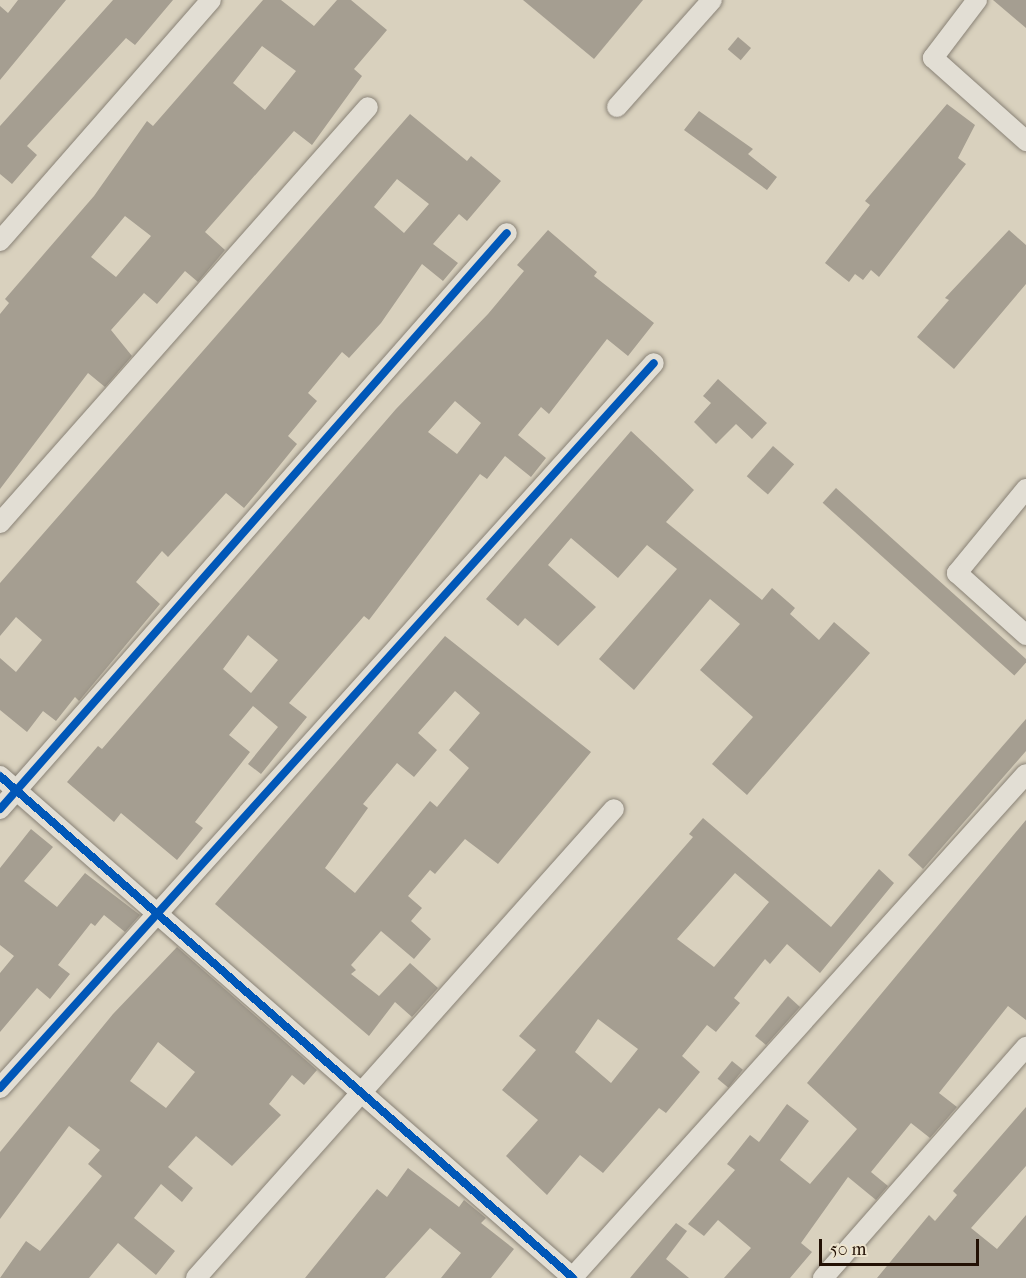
<!DOCTYPE html>
<style>
body{margin:0}
#map{position:relative;width:1026px;height:1278px;overflow:hidden;background:#d9d1be;font-family:"IM FELL French Canon",serif}
div>[style]{position:absolute}
[style*='--x']{left:calc(var(--x)*1px);top:calc(var(--y)*1px);width:calc(var(--w)*1px);rotate:calc(var(--a)*1deg)}
.building>*{inset:0;background:#a59e91;transform-origin:0 0}
.roads{filter:drop-shadow(0 0 2px #898276) drop-shadow(0 0 2px #898276)}
.street>*{height:20px;margin:-10px;padding:0 10px;transform-origin:10px;border-radius:10px;background:#e2ded4}
.cycleway>*{height:8px;margin:-4px;padding:0 4px;transform-origin:4px;border-radius:4px;background:#0057b8}
span{translate:-50% -50%;white-space:nowrap;text-align:center;line-height:1.15;-webkit-text-stroke:4.5px #ede4ce;paint-order:stroke}
.scale{position:absolute;left:819px;top:1239px;width:160px;height:27px;box-sizing:border-box;border:3px solid #231105;border-top:0;padding-left:8px;font-size:18px;line-height:21px;white-space:nowrap;color:#231105;-webkit-text-stroke:4px #ede4ce;paint-order:stroke}
</style>
<div id="map">
<div class="building">
<div style="clip-path:polygon(18px 0,66px 0,0 80px,0 6px,8px 13px)"></div>
<div style="clip-path:polygon(113px 0,173px 0,135px 45px,126px 38px,27px 146px,37px 155px,12px 184px,0 174px,0 126px)"></div>
<div style="clip-path:polygon(evenodd,263px 0,281px 0,314px 26px,337px 0,351px 0,387px 30px,354px 69px,362px 76px,312px 145px,294px 131px,205px 232px,225px 250px,198px 282px,185px 271px,157px 304px,144px 293px,111px 330px,132px 356px,105px 387px,88px 373px,0 489px,0 314px,9px 303px,5px 299px,94px 196px,147px 121px,153px 126px,263px 0,262px 46px,296px 71px,265px 110px,233px 83px,262px 46px,263px 0,125px 216px,151px 236px,116px 277px,91px 257px,125px 216px)"></div>
<div style="clip-path:polygon(523px 0,643px 0,594px 59px)"></div>
<div style="clip-path:polygon(993px 0,1026px 0,1026px 28px)"></div>
<div style="left:738px;top:37px;width:17px;height:16px;rotate:40deg"></div>
<div style="clip-path:polygon(947px 104px,975px 125px,958px 158px,966px 164px,879px 277px,871px 270px,863px 280px,855px 274px,849px 282px,825px 263px,870px 205px,865px 201px)"></div>
<div style="clip-path:polygon(699px 111px,753px 149px,748px 154px,777px 177px,767px 190px,684px 130px)"></div>
<div style="clip-path:polygon(evenodd,410px 114px,467px 161px,471px 156px,501px 181px,467px 221px,459px 214px,433px 244px,458px 263px,443px 281px,422px 264px,381px 323px,349px 358px,342px 352px,308px 393px,317px 401px,288px 436px,297px 444px,271px 476px,244px 508px,226px 493px,168px 557px,162px 551px,136px 582px,160px 604px,79px 701px,75px 697px,56px 721px,43px 711px,27px 732px,0 710px,0 658px,16px 672px,42px 640px,16px 617px,0 636px,0 583px,410px 114px,397px 179px,429px 204px,404px 233px,374px 207px,397px 179px)"></div>
<div style="clip-path:polygon(evenodd,548px 230px,597px 272px,594px 276px,654px 323px,628px 356px,607px 339px,549px 414px,541px 407px,518px 435px,546px 458px,531px 477px,505px 456px,487px 479px,480px 474px,369px 620px,364px 616px,289px 703px,307px 717px,261px 774px,248px 764px,278px 727px,253px 706px,229px 735px,250px 752px,195px 822px,203px 828px,177px 860px,121px 813px,114px 822px,67px 782px,98px 746px,102px 749px,396px 409px,488px 314px,524px 271px,517px 265px,548px 230px,455px 401px,481px 423px,457px 454px,428px 432px,455px 401px,548px 230px,248px 635px,278px 660px,251px 693px,223px 669px,248px 635px)"></div>
<div style="clip-path:polygon(1009px 230px,1026px 245px,1026px 284px,954px 369px,917px 337px,949px 300px,945px 298px)"></div>
<div style="clip-path:polygon(718px 379px,767px 423px,752px 439px,736px 424px,716px 444px,694px 422px,711px 403px,703px 396px)"></div>
<div style="clip-path:polygon(631px 431px,694px 490px,666px 522px,762px 600px,772px 588px,795px 608px,790px 614px,819px 640px,834px 622px,870px 653px,747px 795px,712px 764px,753px 717px,700px 670px,740px 624px,710px 599px,634px 690px,599px 659px,677px 569px,647px 545px,618px 578px,571px 538px,548px 565px,596px 607px,558px 646px,525px 618px,518px 626px,486px 599px)"></div>
<div style="left:773px;top:446px;width:28px;height:40px;rotate:41deg"></div>
<div style="left:836px;top:488px;width:258px;height:20px;rotate:42deg"></div>
<div style="clip-path:polygon(evenodd,445px 636px,591px 752px,498px 864px,465px 839px,435px 874px,430px 870px,408px 896px,422px 908px,411px 921px,431px 939px,414px 959px,381px 931px,351px 965px,356px 970px,351px 974px,379px 996px,410px 963px,438px 988px,412px 1017px,395px 1002px,369px 1036px,215px 904px,445px 636px,455px 691px,480px 713px,449px 750px,469px 768px,437px 807px,430px 801px,355px 893px,325px 868px,368px 808px,363px 804px,397px 763px,414px 777px,437px 750px,418px 733px,455px 691px)"></div>
<div style="clip-path:polygon(1026px 719px,1026px 751px,923px 869px,908px 855px)"></div>
<div style="clip-path:polygon(evenodd,703px 818px,831px 927px,879px 869px,894px 883px,820px 973px,787px 944px,770px 964px,765px 959px,734px 998px,740px 1003px,716px 1032px,707px 1025px,682px 1056px,700px 1072px,666px 1113px,659px 1108px,603px 1173px,580px 1155px,547px 1195px,506px 1156px,538px 1120px,502px 1090px,536px 1050px,519px 1036px,693px 837px,689px 834px,703px 818px,735px 873px,769px 902px,714px 967px,677px 939px,735px 873px,703px 818px,598px 1019px,638px 1049px,611px 1083px,575px 1052px,598px 1019px)"></div>
<div style="clip-path:polygon(1026px 820px,1026px 1020px,1008px 1006px,939px 1093px,957px 1107px,930px 1138px,911px 1123px,871px 1172px,888px 1186px,876px 1200px,848px 1177px,801px 1243px,812px 1252px,790px 1278px,724px 1278px,751px 1248px,718px 1220px,704px 1236px,688px 1224px,735px 1170px,727px 1164px,750px 1135px,759px 1142px,787px 1104px,809px 1121px,780px 1160px,810px 1184px,857px 1129px,807px 1083px)"></div>
<div style="clip-path:polygon(31px 829px,53px 847px,24px 881px,57px 907px,85px 873px,140px 915px,125px 932px,104px 915px,95px 926px,91px 923px,58px 965px,70px 974px,50px 999px,37px 988px,0 1032px,0 973px,14px 956px,0 945px,0 868px)"></div>
<div style="clip-path:polygon(evenodd,177px 947px,317px 1070px,304px 1085px,292px 1075px,269px 1104px,281px 1115px,232px 1166px,196px 1136px,168px 1167px,193px 1188px,182px 1202px,161px 1184px,134px 1218px,175px 1251px,156px 1275px,118px 1243px,89px 1278px,0 1278px,26px 1241px,40px 1251px,102px 1176px,88px 1164px,100px 1150px,69px 1126px,0 1219px,0 1152px,113px 1014px,177px 947px,158px 1042px,195px 1072px,166px 1108px,130px 1081px,158px 1042px)"></div>
<div style="clip-path:polygon(788px 996px,800px 1007px,766px 1045px,755px 1036px)"></div>
<div style="left:732px;top:1061px;width:14px;height:23px;rotate:39deg"></div>
<div style="clip-path:polygon(1026px 1107px,1026px 1166px,971px 1228px,997px 1249px,1026px 1215px,1026px 1278px,877px 1278px,929px 1215px,935px 1221px,957px 1195px,953px 1191px)"></div>
<div style="clip-path:polygon(408px 1168px,459px 1207px,464px 1200px,486px 1218px,481px 1223px,514px 1249px,491px 1278px,441px 1278px,461px 1253px,430px 1228px,385px 1278px,305px 1278px,377px 1189px,387px 1197px)"></div>
<div style="clip-path:polygon(676px 1223px,687px 1231px,666px 1259px,689px 1278px,630px 1278px)"></div>
</div>
<div class="roads">
<div class="street">
<div style="--x:977;--y:0;--w:73;--a:127.2"></div>
<div style="--x:933;--y:58;--w:125;--a:41.7"></div>
<div style="--x:617;--y:107;--w:143;--a:-48.4"></div>
<div style="--x:0;--y:241;--w:320;--a:-48.8"></div>
<div style="--x:1026;--y:489;--w:109;--a:129.4"></div>
<div style="--x:957;--y:573;--w:93;--a:41.9"></div>
<div style="--x:0;--y:523;--w:555;--a:-48.5"></div>
<div style="--x:0;--y:776;--w:762;--a:41.22"></div>
<div style="--x:0;--y:809;--w:767;--a:-48.65"></div>
<div style="--x:0;--y:1088;--w:976;--a:-47.95"></div>
<div style="--x:196;--y:1278;--w:628;--a:-48.29"></div>
<div style="--x:572;--y:1278;--w:678;--a:-47.99"></div>
<div style="--x:823;--y:1278;--w:308;--a:-48.7"></div>
</div>
</div>
<div class="cycleway">
<div style="--x:0;--y:776;--w:762;--a:41.22"></div>
<div style="--x:0;--y:809;--w:767;--a:-48.65"></div>
<div style="--x:0;--y:1088;--w:976;--a:-47.95"></div>
</div>
<div class="scale">50 m</div>
</div>
